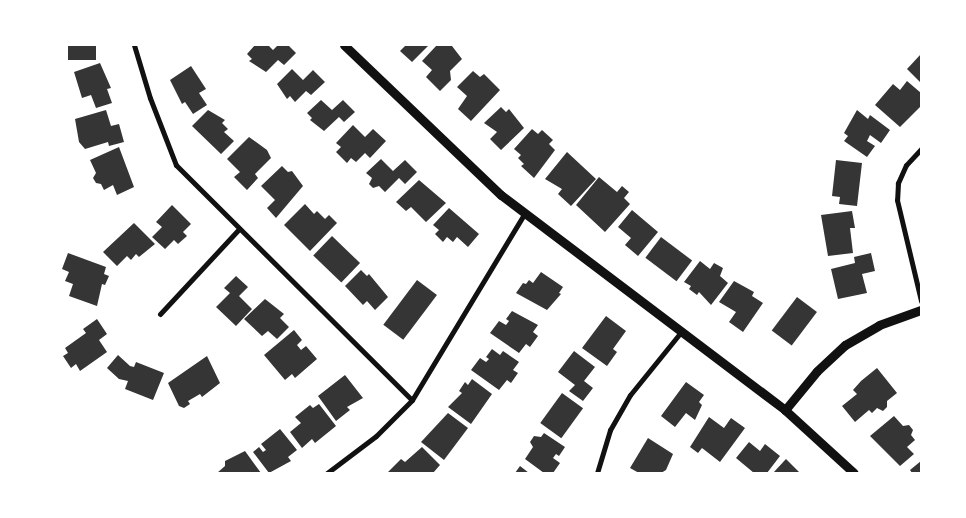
<!DOCTYPE html>
<style>
body{margin:0}
#map{position:relative;width:966px;height:518px;overflow:hidden;background:#fff;font-family:"Crimson Pro",serif}
div>[style]{position:absolute}
[style*='--x']{left:calc(var(--x)*1px);top:calc(var(--y)*1px);width:calc(var(--w)*1px);rotate:calc(var(--a)*1deg)}
.building>*{inset:0;background:#353535;transform-origin:0 0}
.minor>*{height:5px;margin:-2.5px;padding:0 2.5px;transform-origin:2.5px;border-radius:2.5px;background:#111}
.tertiary>*{height:9px;margin:-4.5px;padding:0 4.5px;transform-origin:4.5px;border-radius:4.5px;background:#111}
span{translate:-50% -50%;white-space:nowrap;text-align:center;line-height:1.15;-webkit-text-stroke:5px #fff;paint-order:stroke}
.frame{position:absolute;inset:0;border:46px solid #fff;pointer-events:none}
</style>
<div id="map">
<div class="building">
<div style="left:68px;top:45px;width:28px;height:15px"></div>
<div style="clip-path:polygon(255px 45px,268px 45px,273px 50px,278px 45px,288px 45px,296px 53px,284px 65px,278px 60px,266px 72px,249px 61px,252px 59px,247px 54px)"></div>
<div style="clip-path:polygon(406px 45px,429px 45px,412px 62px,400px 51px)"></div>
<div style="clip-path:polygon(437px 45px,452px 46px,462px 59px,450px 71px,451px 80px,440px 91px,426px 77px,432px 70px,422px 61px)"></div>
<div style="clip-path:polygon(921px 54px,921px 83px,907px 69px)"></div>
<div style="clip-path:polygon(100px 63px,111px 88px,107px 89px,112px 103px,96px 108px,91px 95px,82px 98px,74px 72px)"></div>
<div style="clip-path:polygon(191px 66px,206px 89px,199px 93px,207px 105px,193px 114px,185px 102px,182px 104px,170px 80px)"></div>
<div style="clip-path:polygon(292px 69px,303px 80px,313px 70px,325px 82px,311px 95px,306px 91px,295px 102px,290px 96px,287px 99px,277px 84px)"></div>
<div style="clip-path:polygon(473px 71px,480px 77px,484px 74px,500px 90px,471px 121px,458px 109px,467px 96px,457px 87px)"></div>
<div style="clip-path:polygon(907px 81px,921px 93px,921px 106px,900px 127px,875px 105px,893px 84px,900px 90px)"></div>
<div style="clip-path:polygon(321px 100px,332px 110px,343px 100px,355px 112px,344px 122px,339px 117px,324px 131px,310px 120px,312px 118px,307px 113px)"></div>
<div style="clip-path:polygon(501px 107px,506px 112px,509px 109px,524px 128px,501px 150px,490px 139px,497px 132px,484px 123px)"></div>
<div style="clip-path:polygon(106px 110px,111px 126px,119px 124px,124px 142px,109px 146px,108px 142px,85px 149px,79px 142px,75px 119px)"></div>
<div style="clip-path:polygon(208px 110px,225px 120px,222px 123px,228px 129px,224px 132px,234px 141px,221px 154px,192px 126px)"></div>
<div style="clip-path:polygon(857px 110px,868px 119px,870px 115px,890px 130px,881px 143px,870px 135px,867px 141px,875px 146px,867px 157px,844px 141px,848px 136px,844px 133px)"></div>
<div style="clip-path:polygon(353px 125px,365px 137px,373px 129px,386px 141px,370px 158px,365px 153px,356px 162px,351px 158px,347px 163px,336px 152px,341px 147px,336px 143px)"></div>
<div style="clip-path:polygon(532px 129px,538px 134px,542px 130px,553px 140px,549px 144px,555px 150px,534px 178px,521px 166px,524px 164px,518px 158px,521px 155px,514px 149px)"></div>
<div style="clip-path:polygon(249px 137px,267px 150px,271px 158px,255px 174px,258px 178px,247px 190px,234px 177px,240px 172px,227px 159px)"></div>
<div style="clip-path:polygon(119px 147px,134px 187px,117px 195px,113px 185px,104px 190px,101px 184px,96px 183px,93px 178px,96px 173px,90px 160px)"></div>
<div style="clip-path:polygon(567px 152px,596px 179px,571px 206px,558px 194px,562px 189px,545px 179px)"></div>
<div style="clip-path:polygon(381px 159px,393px 171px,405px 160px,417px 172px,405px 184px,399px 178px,385px 192px,379px 186px,373px 188px,369px 184px,372px 178px,366px 173px)"></div>
<div style="clip-path:polygon(836px 160px,862px 163px,857px 206px,839px 204px,840px 197px,832px 196px)"></div>
<div style="clip-path:polygon(282px 166px,288px 172px,292px 171px,303px 186px,276px 218px,267px 208px,275px 200px,261px 186px)"></div>
<div style="clip-path:polygon(599px 177px,617px 192px,622px 186px,629px 192px,624px 198px,630px 204px,605px 232px,576px 205px)"></div>
<div style="clip-path:polygon(419px 180px,446px 203px,426px 222px,411px 207px,406px 211px,396px 202px)"></div>
<div style="clip-path:polygon(305px 204px,314px 214px,317px 211px,325px 219px,329px 215px,337px 223px,310px 251px,284px 225px)"></div>
<div style="clip-path:polygon(172px 205px,191px 224px,183px 232px,187px 236px,178px 244px,174px 240px,165px 249px,152px 237px,162px 227px,156px 222px)"></div>
<div style="clip-path:polygon(449px 208px,479px 234px,468px 247px,457px 237px,453px 242px,447px 237px,443px 242px,435px 234px,439px 230px,433px 225px)"></div>
<div style="clip-path:polygon(632px 210px,658px 232px,638px 256px,625px 245px,631px 238px,618px 227px)"></div>
<div style="clip-path:polygon(852px 211px,855px 228px,850px 228px,853px 253px,828px 256px,821px 215px)"></div>
<div style="clip-path:polygon(134px 223px,155px 244px,139px 257px,136px 254px,131px 260px,127px 256px,117px 266px,103px 252px)"></div>
<div style="left:332px;top:236px;width:39px;height:27px;rotate:44deg"></div>
<div style="left:661px;top:237px;width:39px;height:26px;rotate:37deg"></div>
<div style="clip-path:polygon(68px 253px,106px 267px,104px 274px,109px 276px,105px 285px,102px 284px,97px 306px,69px 296px,73px 284px,65px 281px,69px 272px,62px 269px)"></div>
<div style="clip-path:polygon(871px 253px,875px 271px,862px 274px,867px 293px,838px 299px,831px 269px,855px 263px,854px 257px)"></div>
<div style="clip-path:polygon(700px 261px,710px 269px,714px 263px,723px 268px,720px 276px,728px 283px,711px 305px,699px 292px,697px 295px,689px 289px,691px 286px,684px 282px)"></div>
<div style="clip-path:polygon(361px 270px,367px 276px,369px 274px,388px 297px,375px 310px,367px 301px,363px 305px,345px 286px)"></div>
<div style="clip-path:polygon(541px 272px,563px 287px,559px 293px,561px 294px,547px 310px,516px 293px,523px 283px,526px 284px,529px 280px,533px 283px)"></div>
<div style="clip-path:polygon(236px 276px,248px 287px,239px 296px,252px 309px,236px 326px,216px 307px,230px 293px,224px 288px)"></div>
<div style="left:417px;top:280px;width:25px;height:56px;rotate:37deg"></div>
<div style="clip-path:polygon(734px 281px,754px 292px,752px 296px,763px 303px,743px 332px,729px 322px,736px 312px,719px 302px)"></div>
<div style="left:797px;top:297px;width:25px;height:42px;rotate:37deg"></div>
<div style="clip-path:polygon(265px 299px,284px 314px,280px 318px,289px 327px,277px 339px,268px 331px,262px 336px,244px 319px)"></div>
<div style="clip-path:polygon(512px 311px,538px 325px,533px 332px,538px 336px,530px 347px,526px 344px,519px 353px,490px 333px,499px 321px,506px 325px,509px 321px,506px 319px)"></div>
<div style="clip-path:polygon(606px 316px,626px 331px,613px 349px,617px 352px,607px 366px,582px 348px)"></div>
<div style="clip-path:polygon(97px 319px,107px 334px,99px 340px,107px 352px,80px 371px,76px 364px,71px 368px,63px 356px,68px 353px,65px 348px,86px 333px,83px 329px)"></div>
<div style="clip-path:polygon(294px 330px,302px 340px,297px 345px,301px 350px,306px 346px,317px 359px,295px 378px,292px 374px,285px 380px,264px 355px)"></div>
<div style="clip-path:polygon(492px 349px,500px 355px,503px 351px,519px 362px,513px 370px,518px 373px,511px 383px,507px 380px,499px 390px,471px 370px,480px 358px,486px 362px,489px 359px,486px 357px)"></div>
<div style="clip-path:polygon(574px 351px,595px 367px,584px 381px,593px 388px,583px 401px,569px 391px,575px 385px,558px 372px)"></div>
<div style="clip-path:polygon(118px 355px,130px 366px,134px 367px,136px 362px,164px 373px,153px 400px,125px 389px,128px 381px,119px 379px,107px 368px)"></div>
<div style="clip-path:polygon(207px 356px,220px 383px,202px 397px,200px 394px,188px 401px,190px 404px,184px 408px,179px 406px,168px 383px)"></div>
<div style="clip-path:polygon(877px 368px,897px 393px,887px 401px,887px 407px,883px 411px,877px 408px,872px 413px,869px 410px,855px 422px,842px 406px,857px 394px,853px 390px,861px 381px)"></div>
<div style="clip-path:polygon(345px 375px,363px 398px,347px 407px,350px 410px,336px 421px,318px 396px)"></div>
<div style="clip-path:polygon(472px 379px,492px 394px,471px 424px,448px 407px,462px 393px,459px 391px,465px 382px,468px 385px)"></div>
<div style="clip-path:polygon(686px 382px,704px 395px,699px 402px,702px 405px,695px 420px,686px 413px,675px 427px,661px 416px)"></div>
<div style="left:562px;top:393px;width:26px;height:37px;rotate:36deg"></div>
<div style="clip-path:polygon(319px 404px,336px 426px,315px 443px,312px 439px,302px 448px,290px 432px,301px 423px,295px 417px,310px 405px,313px 408px)"></div>
<div style="clip-path:polygon(448px 413px,468px 428px,444px 460px,421px 442px)"></div>
<div style="clip-path:polygon(894px 416px,903px 426px,909px 425px,913px 430px,911px 435px,915px 440px,907px 447px,914px 454px,900px 466px,870px 436px)"></div>
<div style="clip-path:polygon(709px 417px,724px 428px,731px 418px,745px 428px,720px 462px,702px 448px,698px 453px,690px 447px)"></div>
<div style="clip-path:polygon(280px 429px,297px 450px,288px 457px,291px 461px,269px 473px,253px 452px,259px 447px,263px 452px,266px 450px,261px 444px)"></div>
<div style="clip-path:polygon(544px 433px,565px 447px,559px 456px,556px 454px,553px 458px,560px 463px,553px 473px,544px 473px,525px 459px,533px 447px,530px 442px,534px 436px,541px 437px)"></div>
<div style="clip-path:polygon(648px 438px,673px 454px,666px 470px,661px 473px,639px 473px,630px 468px)"></div>
<div style="clip-path:polygon(749px 442px,760px 451px,765px 444px,780px 456px,767px 473px,754px 473px,736px 458px)"></div>
<div style="clip-path:polygon(422px 447px,440px 465px,433px 473px,387px 473px,401px 459px,405px 462px)"></div>
<div style="clip-path:polygon(245px 451px,261px 473px,217px 473px,225px 466px,225px 461px)"></div>
<div style="clip-path:polygon(786px 459px,800px 473px,773px 473px)"></div>
<div style="clip-path:polygon(921px 461px,921px 473px,912px 473px,910px 470px)"></div>
<div style="clip-path:polygon(520px 466px,529px 473px,515px 473px)"></div>
</div>
<div class="minor">
<div style="--x:134;--y:45;--w:55;--a:73.2"></div>
<div style="--x:150;--y:98;--w:72;--a:68.8"></div>
<div style="--x:176;--y:165;--w:333;--a:44.9"></div>
<div style="--x:921;--y:149;--w:22;--a:133"></div>
<div style="--x:906;--y:165;--w:20;--a:114"></div>
<div style="--x:898;--y:183;--w:17;--a:93"></div>
<div style="--x:897;--y:200;--w:104;--a:76.6"></div>
<div style="--x:160;--y:314;--w:116;--a:-47.1"></div>
<div style="--x:327;--y:473;--w:61;--a:-37.1"></div>
<div style="--x:376;--y:436;--w:51;--a:-45"></div>
<div style="--x:412;--y:400;--w:218;--a:-58.9"></div>
<div style="--x:597;--y:473;--w:45;--a:-73.2"></div>
<div style="--x:610;--y:430;--w:40;--a:-60.3"></div>
<div style="--x:630;--y:395;--w:81;--a:-51"></div>
</div>
<div class="tertiary">
<div style="--x:344;--y:45;--w:217;--a:43.7"></div>
<div style="--x:501;--y:195;--w:356;--a:37.1"></div>
<div style="--x:785;--y:410;--w:93;--a:42.4"></div>
<div style="--x:785;--y:410;--w:50;--a:-50.6"></div>
<div style="--x:817;--y:371;--w:38;--a:-43"></div>
<div style="--x:845;--y:345;--w:39;--a:-30"></div>
<div style="--x:879;--y:325;--w:45;--a:-19.7"></div>
</div>
<div class="frame"></div>
</div>
